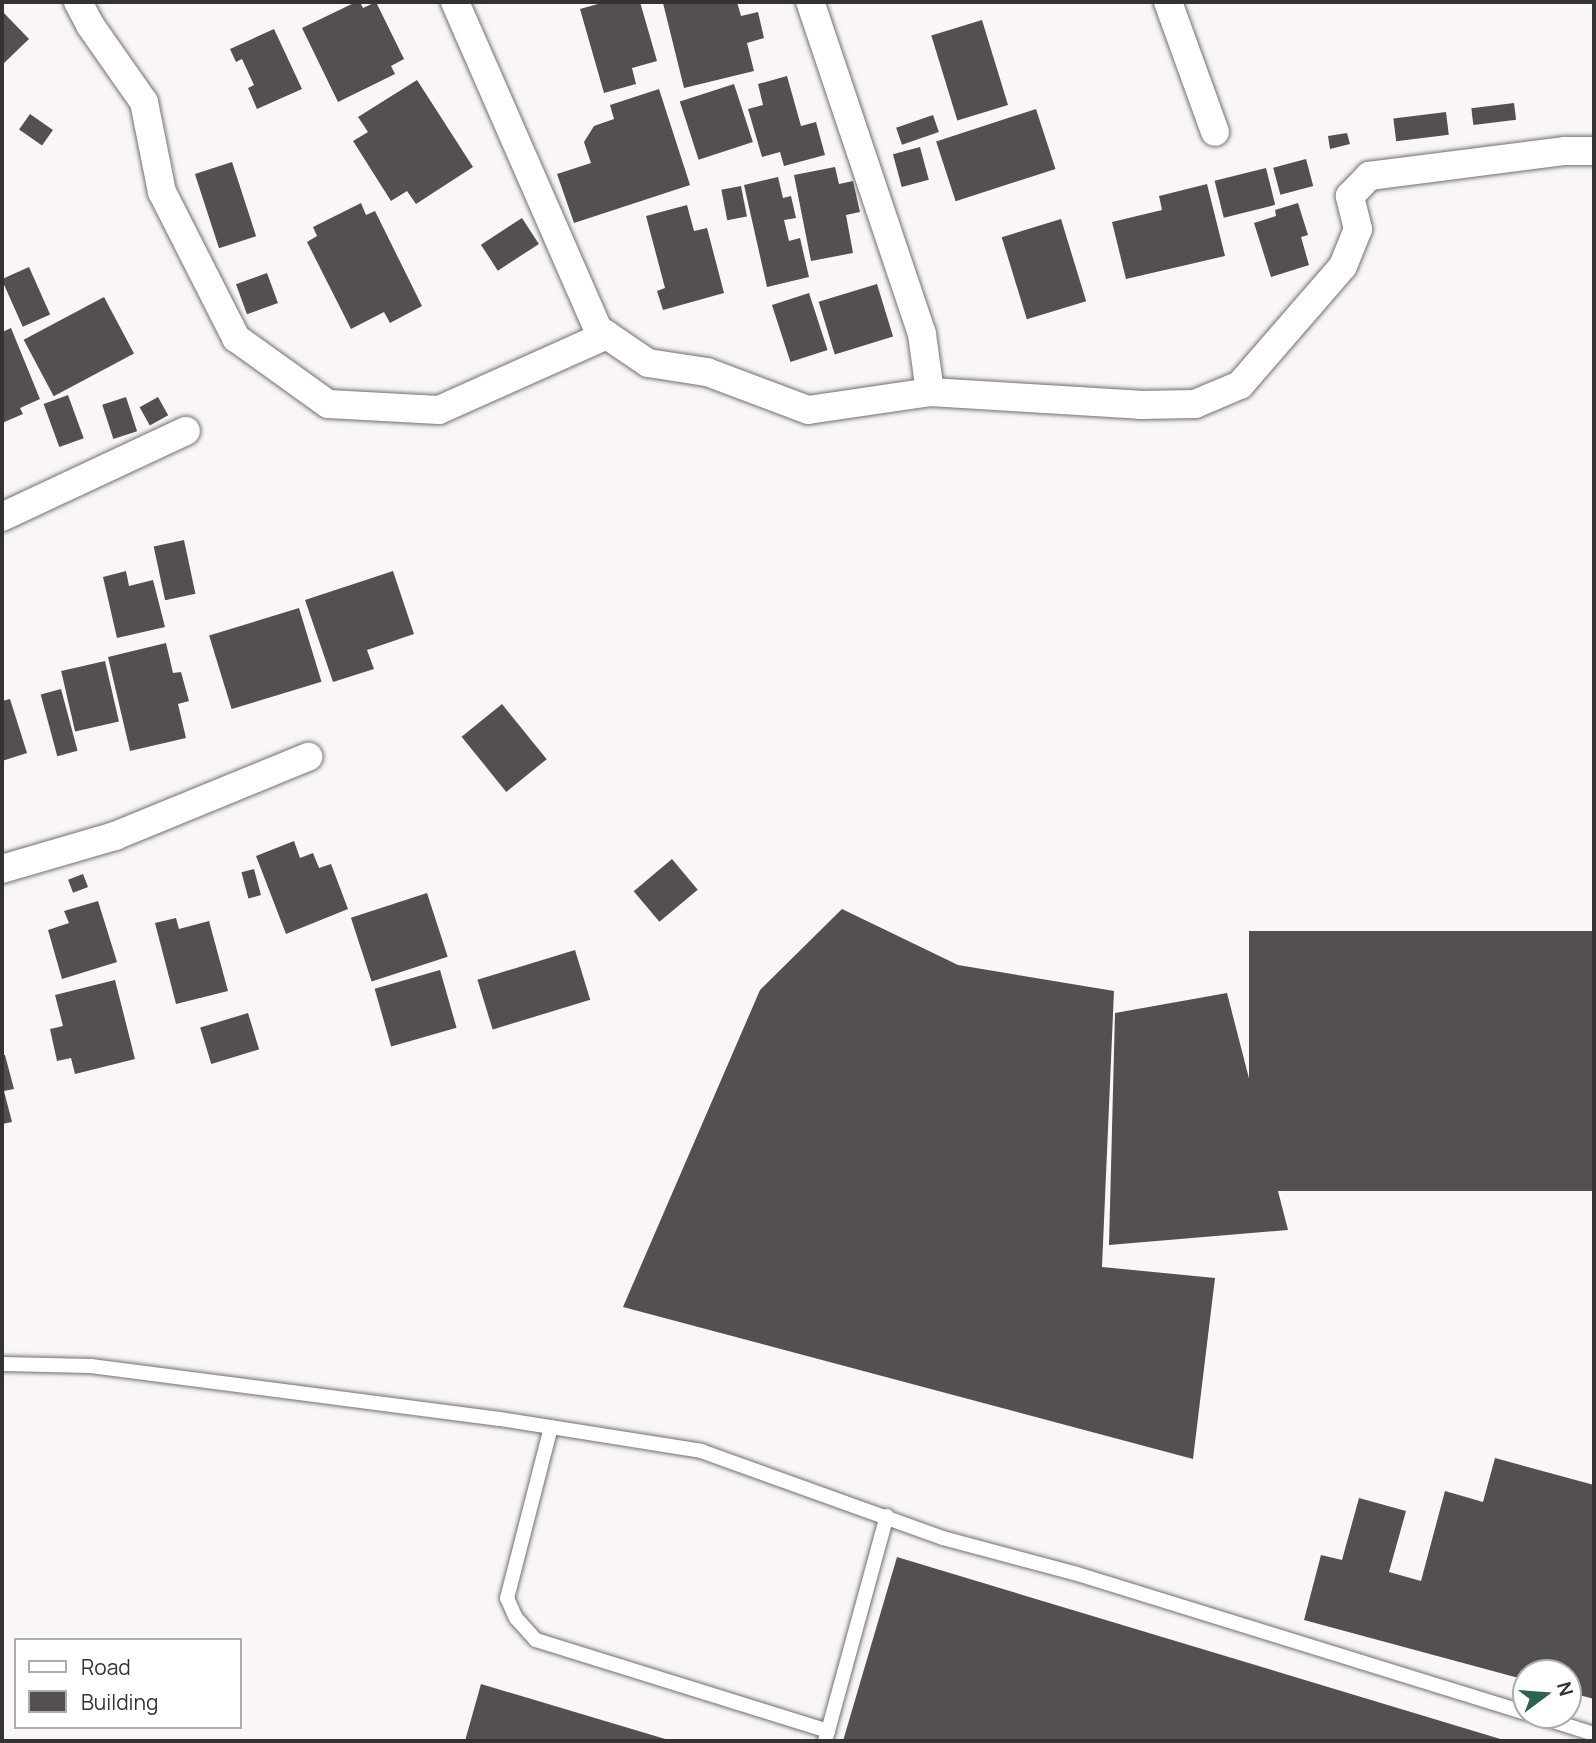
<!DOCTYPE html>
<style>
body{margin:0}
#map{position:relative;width:1596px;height:1743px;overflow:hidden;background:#faf6f6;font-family:Manrope,sans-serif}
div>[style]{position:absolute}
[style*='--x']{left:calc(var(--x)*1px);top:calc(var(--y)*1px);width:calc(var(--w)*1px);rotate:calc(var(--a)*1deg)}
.building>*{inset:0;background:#53504f;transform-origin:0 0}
.roads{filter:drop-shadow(0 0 2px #726f6f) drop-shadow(0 0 2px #726f6f)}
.lane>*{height:14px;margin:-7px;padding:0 7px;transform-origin:7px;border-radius:7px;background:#fff}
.street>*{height:28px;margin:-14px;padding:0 14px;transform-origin:14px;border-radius:14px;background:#fff}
span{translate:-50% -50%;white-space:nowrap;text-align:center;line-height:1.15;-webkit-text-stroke:7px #fff;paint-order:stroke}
.frame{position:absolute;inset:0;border:4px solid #343332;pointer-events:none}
.legend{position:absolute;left:14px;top:1638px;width:228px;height:91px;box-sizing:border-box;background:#fff;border:2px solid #aeadad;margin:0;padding:9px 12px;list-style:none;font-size:21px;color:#343332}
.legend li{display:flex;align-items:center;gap:14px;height:35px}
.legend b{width:35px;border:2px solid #aeadad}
.north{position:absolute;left:1512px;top:1659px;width:70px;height:70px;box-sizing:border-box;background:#fff;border:2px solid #aeadad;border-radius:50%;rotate:74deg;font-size:19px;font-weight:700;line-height:28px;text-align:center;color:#343332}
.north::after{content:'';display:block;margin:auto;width:24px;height:32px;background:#2c654e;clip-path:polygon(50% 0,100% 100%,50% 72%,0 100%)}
</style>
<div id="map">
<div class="building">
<div style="clip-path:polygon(356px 2px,360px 2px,363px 8px,376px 2px,404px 59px,391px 66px,395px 74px,338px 102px,302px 28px)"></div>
<div style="clip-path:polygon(605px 2px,640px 2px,657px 61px,632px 68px,636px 84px,604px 93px,580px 9px)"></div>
<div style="clip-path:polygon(670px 2px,737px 2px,741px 16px,758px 12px,764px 38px,747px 43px,754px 71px,684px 88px,663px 3px)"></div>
<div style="clip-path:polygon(2px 11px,29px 39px,2px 65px)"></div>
<div style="left:982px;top:20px;width:89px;height:53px;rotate:73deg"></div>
<div style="clip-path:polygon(274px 29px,302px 89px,257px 109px,248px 88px,254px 85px,242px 59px,236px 62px,230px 49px)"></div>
<div style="clip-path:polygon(787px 76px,801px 126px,816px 122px,825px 155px,784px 166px,780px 152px,762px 157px,748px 109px,763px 105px,758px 84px)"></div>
<div style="clip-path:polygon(417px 80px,473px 167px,416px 204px,407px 191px,391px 201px,353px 141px,368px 132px,358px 117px)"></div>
<div style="left:734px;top:84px;width:61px;height:57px;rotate:72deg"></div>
<div style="clip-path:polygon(659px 89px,690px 185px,574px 223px,557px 174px,591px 163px,584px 142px,594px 126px,614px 119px,610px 105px)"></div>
<div style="left:1514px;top:103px;width:17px;height:43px;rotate:83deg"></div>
<div style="left:1036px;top:109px;width:63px;height:105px;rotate:72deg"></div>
<div style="left:1446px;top:112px;width:23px;height:53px;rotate:83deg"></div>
<div style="left:30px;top:114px;width:28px;height:19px;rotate:35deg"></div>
<div style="left:933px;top:115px;width:18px;height:39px;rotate:71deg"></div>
<div style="clip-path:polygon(1347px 133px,1350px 144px,1330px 149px,1328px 136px)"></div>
<div style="left:920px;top:147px;width:34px;height:28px;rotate:75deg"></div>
<div style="left:1306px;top:159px;width:28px;height:34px;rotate:75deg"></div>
<div style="left:232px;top:162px;width:78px;height:39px;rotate:72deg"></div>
<div style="clip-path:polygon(835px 167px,839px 184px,853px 181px,860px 212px,846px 215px,853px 253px,811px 261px,794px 175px)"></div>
<div style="left:1266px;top:168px;width:38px;height:53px;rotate:76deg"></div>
<div style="clip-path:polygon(778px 177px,783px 198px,791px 196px,796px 218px,784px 220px,789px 241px,800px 238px,809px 277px,767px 287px,744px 185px)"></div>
<div style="clip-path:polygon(1207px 184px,1225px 256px,1126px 279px,1112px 222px,1162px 210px,1159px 196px)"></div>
<div style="left:741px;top:186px;width:31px;height:20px;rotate:79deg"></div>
<div style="clip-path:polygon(361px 203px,366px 215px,375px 211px,422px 306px,390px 323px,384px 312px,351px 329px,307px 242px,317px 236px,313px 227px)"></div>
<div style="clip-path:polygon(1298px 203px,1308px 235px,1301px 237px,1309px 265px,1271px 277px,1254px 223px,1276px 216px,1275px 210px)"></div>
<div style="clip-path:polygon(687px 205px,694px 231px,707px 228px,724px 293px,663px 310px,657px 291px,665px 288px,646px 216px)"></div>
<div style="left:522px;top:218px;width:31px;height:49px;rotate:57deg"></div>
<div style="left:1061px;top:219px;width:86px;height:62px;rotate:73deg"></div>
<div style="left:29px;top:267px;width:52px;height:30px;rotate:66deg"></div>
<div style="left:267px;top:273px;width:32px;height:33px;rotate:70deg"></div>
<div style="left:877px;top:284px;width:55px;height:61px;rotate:73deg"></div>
<div style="left:809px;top:293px;width:60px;height:39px;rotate:72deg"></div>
<div style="left:104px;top:297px;width:64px;height:91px;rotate:62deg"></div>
<div style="clip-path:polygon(11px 328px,40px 399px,20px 408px,23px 414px,2px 423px,2px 332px)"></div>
<div style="left:68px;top:395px;width:46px;height:26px;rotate:70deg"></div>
<div style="left:126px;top:397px;width:36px;height:25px;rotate:72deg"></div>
<div style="left:158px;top:397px;width:21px;height:21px;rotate:61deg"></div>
<div style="left:184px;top:540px;width:55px;height:31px;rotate:78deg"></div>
<div style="clip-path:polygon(126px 571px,129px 586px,153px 580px,165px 627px,117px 638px,103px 577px)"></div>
<div style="clip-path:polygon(393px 571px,414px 634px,367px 650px,374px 669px,333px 682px,305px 600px)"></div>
<div style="left:299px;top:608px;width:77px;height:94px;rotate:73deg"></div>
<div style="clip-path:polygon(166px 643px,173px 673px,181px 672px,189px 701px,178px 704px,186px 738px,130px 751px,108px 657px)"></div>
<div style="left:105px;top:661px;width:62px;height:45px;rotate:77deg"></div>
<div style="left:61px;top:689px;width:64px;height:21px;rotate:75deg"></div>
<div style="clip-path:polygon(10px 699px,27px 753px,2px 761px,2px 701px)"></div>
<div style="left:502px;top:704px;width:71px;height:52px;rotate:51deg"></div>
<div style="clip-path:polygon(294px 841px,300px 858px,313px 853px,319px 868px,331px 864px,348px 909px,286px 934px,256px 856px)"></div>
<div style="left:672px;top:859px;width:40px;height:50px;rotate:50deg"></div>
<div style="left:254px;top:869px;width:27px;height:13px;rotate:75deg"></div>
<div style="left:83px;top:874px;width:14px;height:16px;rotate:69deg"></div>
<div style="left:427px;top:893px;width:67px;height:80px;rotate:72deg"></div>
<div style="clip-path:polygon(98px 901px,117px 962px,62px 979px,48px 930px,69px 923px,64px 911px)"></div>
<div style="clip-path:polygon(842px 909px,958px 965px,1114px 991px,1102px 1267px,1215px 1278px,1193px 1459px,623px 1307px,760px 990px)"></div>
<div style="clip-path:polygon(176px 918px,179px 929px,209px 921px,228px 991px,176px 1004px,155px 923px)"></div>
<div style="left:1594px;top:931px;width:260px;height:345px;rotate:90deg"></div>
<div style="left:575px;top:950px;width:52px;height:102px;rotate:73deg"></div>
<div style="left:440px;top:970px;width:60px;height:68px;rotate:74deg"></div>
<div style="clip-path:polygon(115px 980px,135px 1059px,75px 1074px,71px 1058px,57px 1061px,50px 1029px,63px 1026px,55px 995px)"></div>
<div style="clip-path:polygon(1227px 993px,1288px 1230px,1109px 1245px,1115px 1013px)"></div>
<div style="left:248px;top:1013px;width:38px;height:50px;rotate:73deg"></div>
<div style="clip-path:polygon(2px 1055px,5px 1055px,14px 1089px,4px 1091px,12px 1122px,2px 1124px)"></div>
<div style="clip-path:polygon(1495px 1458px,1594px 1485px,1594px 1699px,1568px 1692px,1568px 1673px,1526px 1673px,1526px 1680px,1304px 1620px,1321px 1555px,1342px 1560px,1359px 1498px,1406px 1511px,1389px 1572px,1421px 1581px,1445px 1491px,1483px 1502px)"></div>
<div style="clip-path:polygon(897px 1557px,1507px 1741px,843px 1741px)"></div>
<div style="clip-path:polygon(481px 1684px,672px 1741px,465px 1741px)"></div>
</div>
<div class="roads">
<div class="lane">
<div style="--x:2;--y:1364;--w:89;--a:1.3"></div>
<div style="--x:91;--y:1366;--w:412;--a:7.4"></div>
<div style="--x:500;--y:1419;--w:204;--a:9"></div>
<div style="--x:701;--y:1451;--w:257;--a:19.8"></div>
<div style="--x:943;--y:1538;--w:136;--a:15"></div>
<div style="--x:1074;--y:1573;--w:473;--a:17.2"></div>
<div style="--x:551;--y:1427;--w:177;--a:104.4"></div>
<div style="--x:507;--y:1598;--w:22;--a:66"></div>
<div style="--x:516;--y:1618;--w:30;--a:48"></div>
<div style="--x:536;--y:1640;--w:306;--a:17.3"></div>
<div style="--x:828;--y:1731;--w:10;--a:107"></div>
<div style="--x:1534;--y:1715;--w:63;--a:17.6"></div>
<div style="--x:828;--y:1731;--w:223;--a:-74.7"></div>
</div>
<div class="street">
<div style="--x:78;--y:2;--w:26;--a:62"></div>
<div style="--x:90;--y:25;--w:94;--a:55"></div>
<div style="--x:144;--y:102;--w:92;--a:78.7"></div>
<div style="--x:162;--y:192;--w:164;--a:63.1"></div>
<div style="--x:236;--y:338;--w:113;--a:35.7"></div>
<div style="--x:328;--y:404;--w:111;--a:3.1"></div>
<div style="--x:439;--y:410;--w:184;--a:-24.1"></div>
<div style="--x:455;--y:2;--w:357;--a:66.4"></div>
<div style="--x:598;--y:329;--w:60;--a:34.2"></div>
<div style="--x:648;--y:363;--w:60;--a:8.7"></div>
<div style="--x:707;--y:372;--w:108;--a:20.6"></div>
<div style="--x:808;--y:410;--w:123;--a:-8.4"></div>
<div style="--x:930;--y:392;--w:59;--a:-97.9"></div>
<div style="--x:922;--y:334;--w:350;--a:-108.6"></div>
<div style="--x:1168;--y:2;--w:138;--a:70.1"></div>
<div style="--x:930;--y:392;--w:210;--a:3.5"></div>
<div style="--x:1140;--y:405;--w:55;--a:-1"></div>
<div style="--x:1195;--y:404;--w:49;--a:-22.9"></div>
<div style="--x:1240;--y:385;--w:157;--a:-49.1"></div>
<div style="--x:1343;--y:266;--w:40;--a:-68"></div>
<div style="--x:1358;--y:229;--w:34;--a:-104"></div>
<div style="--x:1350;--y:196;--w:28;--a:-46"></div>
<div style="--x:1369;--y:176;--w:198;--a:-7.3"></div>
<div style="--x:1565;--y:151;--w:29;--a:0"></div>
<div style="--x:2;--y:517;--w:203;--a:-25.1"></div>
<div style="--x:2;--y:869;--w:118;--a:-16.3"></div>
<div style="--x:115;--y:836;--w:209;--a:-22.3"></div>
</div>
</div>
<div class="frame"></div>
<ul class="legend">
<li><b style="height:9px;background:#fff"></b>Road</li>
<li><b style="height:19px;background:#53504f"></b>Building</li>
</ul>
<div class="north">N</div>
</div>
